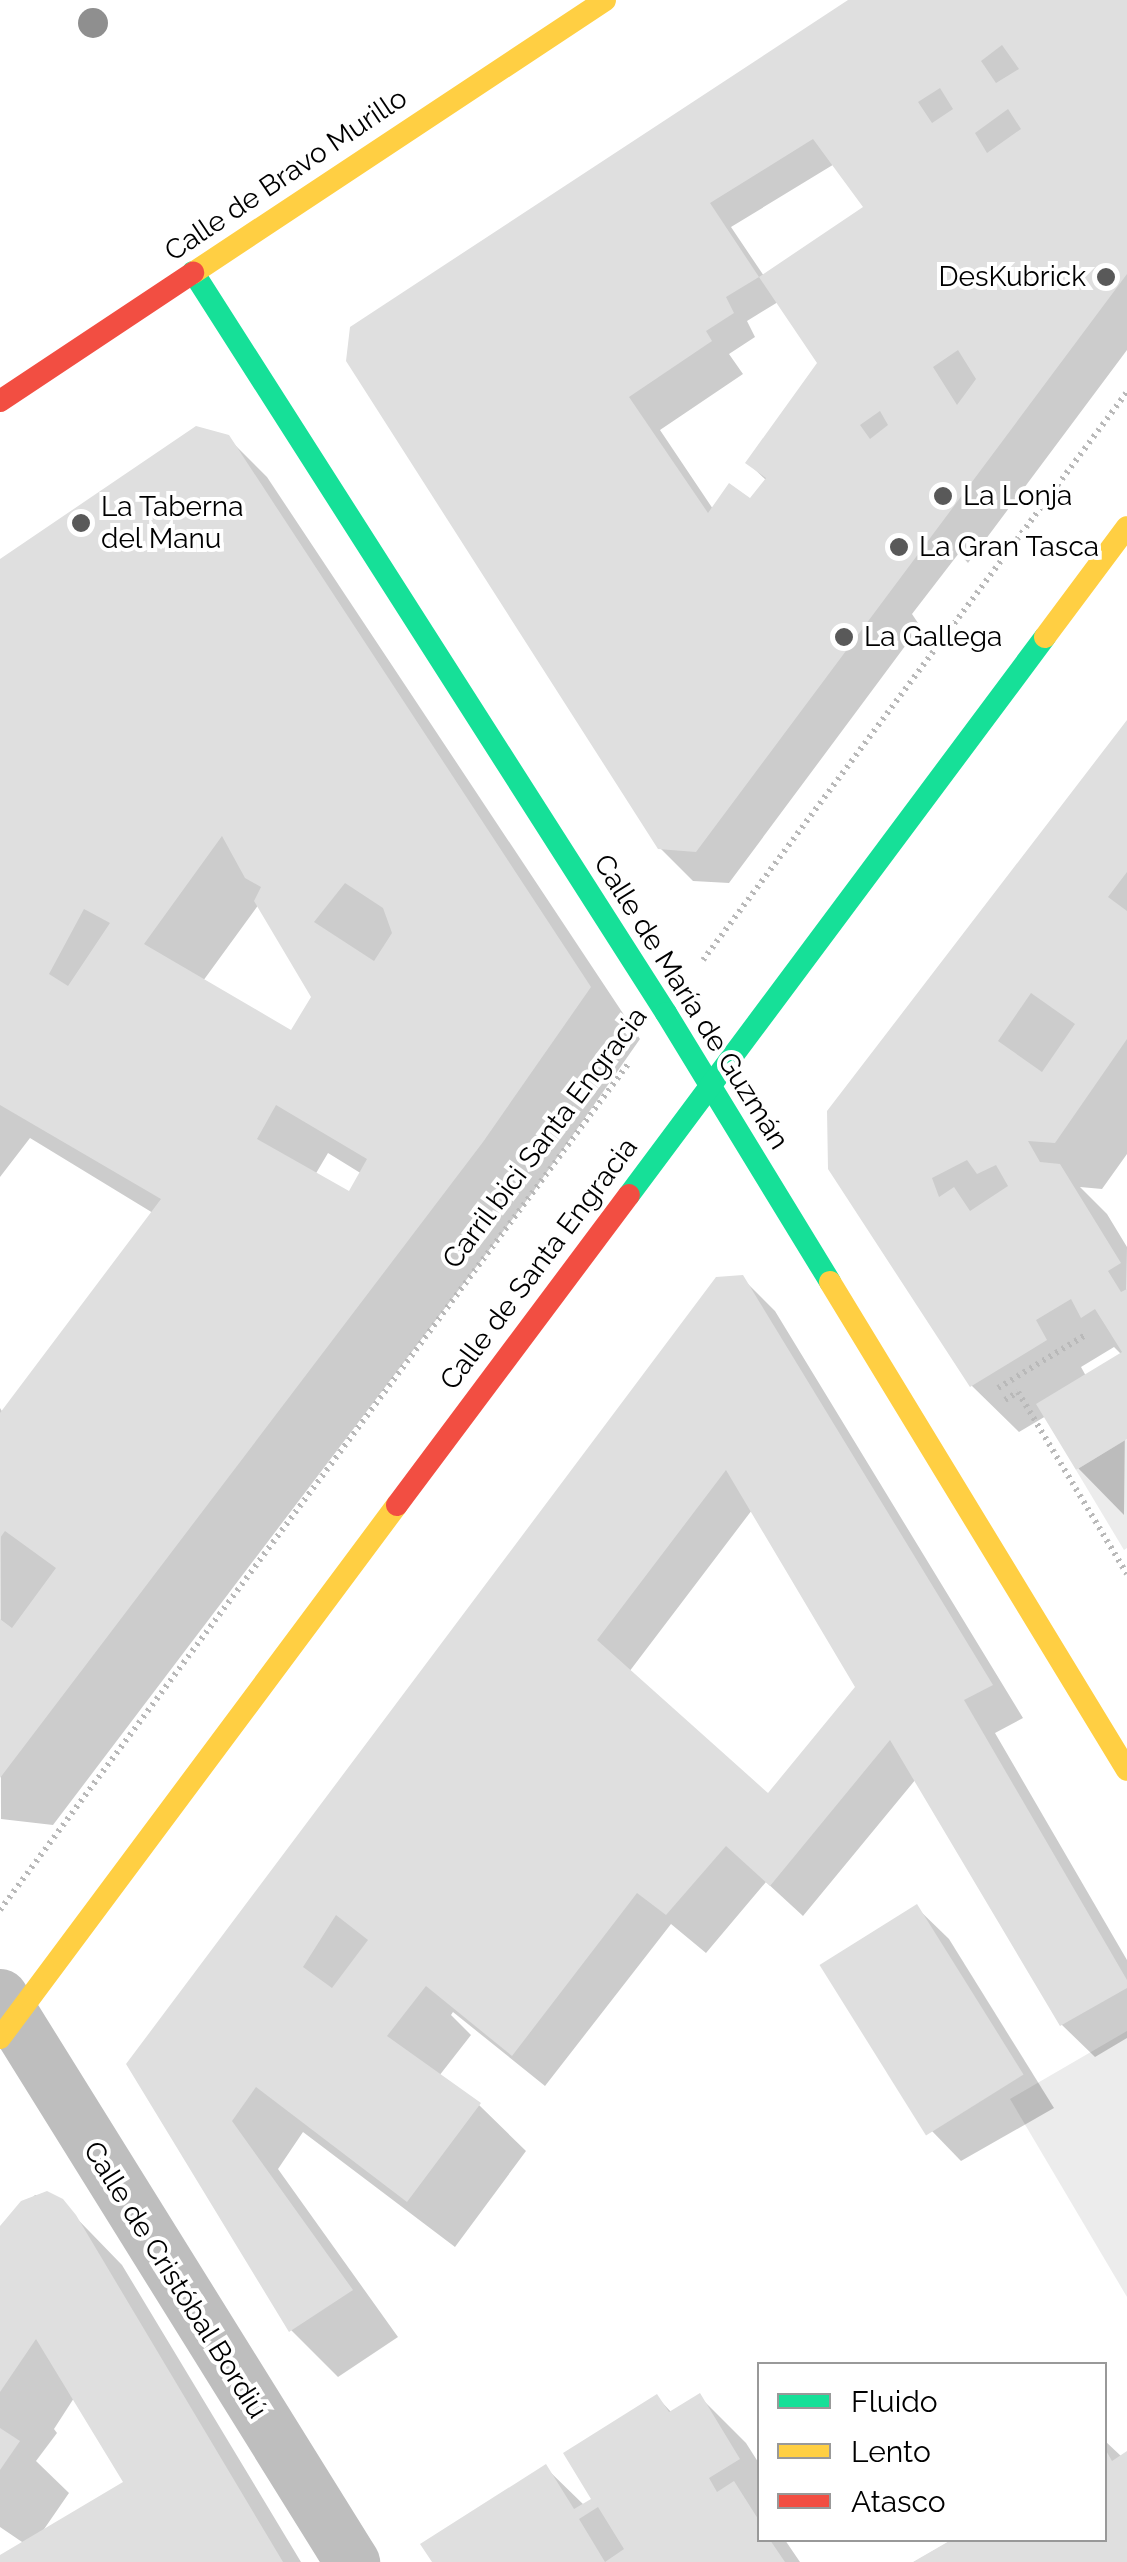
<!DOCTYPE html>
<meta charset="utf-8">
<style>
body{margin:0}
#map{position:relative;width:1127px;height:2562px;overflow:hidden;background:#fff;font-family:Raleway,sans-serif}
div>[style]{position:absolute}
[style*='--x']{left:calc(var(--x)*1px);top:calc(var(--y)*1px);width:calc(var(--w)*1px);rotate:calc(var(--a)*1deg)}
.green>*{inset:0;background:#ececec}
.shadow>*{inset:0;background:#0003}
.building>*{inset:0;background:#dfdfdf;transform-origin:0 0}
.path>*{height:6px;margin-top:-3px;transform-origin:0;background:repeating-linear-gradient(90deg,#b9b9b9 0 2.5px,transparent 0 7.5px)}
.street>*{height:55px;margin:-27.5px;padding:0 27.5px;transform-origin:27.5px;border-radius:27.5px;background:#bebebe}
.fast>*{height:22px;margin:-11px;padding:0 11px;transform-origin:11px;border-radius:11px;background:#16e098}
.slow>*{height:22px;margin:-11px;padding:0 11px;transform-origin:11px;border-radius:11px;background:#ffcf43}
.jam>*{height:22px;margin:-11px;padding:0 11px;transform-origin:11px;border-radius:11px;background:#f24e42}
.trees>*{width:30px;height:30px;margin:-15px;border-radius:50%;background:#8f8f8f}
.dots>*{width:28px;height:28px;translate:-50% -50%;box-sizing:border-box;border:5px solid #fff;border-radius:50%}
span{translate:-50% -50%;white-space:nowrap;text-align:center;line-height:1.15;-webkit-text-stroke:8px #fff;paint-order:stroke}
.street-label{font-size:28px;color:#000}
.poi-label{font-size:28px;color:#000}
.right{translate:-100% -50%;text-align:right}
.left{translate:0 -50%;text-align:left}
.legend{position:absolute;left:757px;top:2362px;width:350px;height:180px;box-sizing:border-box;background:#fff;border:2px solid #999;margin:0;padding:12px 18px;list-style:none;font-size:30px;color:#000}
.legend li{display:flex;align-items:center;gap:20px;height:50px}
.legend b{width:50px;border:2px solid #999}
</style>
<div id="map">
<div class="green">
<div style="clip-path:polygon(1127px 1439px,1127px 1548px,1124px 1550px,1076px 1470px)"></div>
<div style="clip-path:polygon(1127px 2031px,1127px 2297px,1010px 2099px)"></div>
</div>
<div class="shadow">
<div style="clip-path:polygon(evenodd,853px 0,1127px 0,1127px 350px,968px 563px,959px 553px,912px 614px,920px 626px,729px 883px,693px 881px,660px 848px,348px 361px,853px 0,836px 163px,867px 208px,764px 276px,731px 227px,836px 163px,853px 0,778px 302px,827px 377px,748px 463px,767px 481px,751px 501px,713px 509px,660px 430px,743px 374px,729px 354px,755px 337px,747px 321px,778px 302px)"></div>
<div style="clip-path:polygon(evenodd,227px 437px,267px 477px,640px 1039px,533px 1192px,53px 1825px,1px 1819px,0 1408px,3px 1413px,153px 1213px,30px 1138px,0 1177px,0 562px,227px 437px,259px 904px,314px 997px,292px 1033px,203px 981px,259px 904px,227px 437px,328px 1153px,362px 1174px,350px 1195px,315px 1175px,328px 1153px)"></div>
<div style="clip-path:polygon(evenodd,1127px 725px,1127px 1154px,1102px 1189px,1080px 1187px,1107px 1214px,1127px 1247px,1124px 1515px,1078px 1468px,1046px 1416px,1019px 1432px,972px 1386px,831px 1169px,1127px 725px,1114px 1347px,1122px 1355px,1086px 1376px,1081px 1367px,1114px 1347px)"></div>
<div style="clip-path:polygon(evenodd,742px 1278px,775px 1311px,1023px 1718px,995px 1733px,1127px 1960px,1127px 2038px,1095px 2057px,1062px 2025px,916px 1779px,803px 1916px,766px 1882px,706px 1953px,671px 1924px,545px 2086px,453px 2012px,451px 2015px,471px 2035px,439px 2076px,479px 2105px,526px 2151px,455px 2247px,303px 2132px,278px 2169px,398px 2337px,338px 2377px,291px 2330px,129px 2064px,742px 1278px,752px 1510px,858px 1687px,769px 1797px,629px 1672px,752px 1510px)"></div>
<div style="clip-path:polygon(916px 1907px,949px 1939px,1054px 2108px,961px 2161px,929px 2128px)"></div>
<div style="clip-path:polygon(evenodd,35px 2195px,58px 2199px,122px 2265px,301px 2562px,0 2562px,25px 2544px,0 2527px,0 2230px,35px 2195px,74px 2398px,127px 2483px,40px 2535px,69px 2493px,36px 2461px,57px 2433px,54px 2429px,74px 2398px)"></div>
<div style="clip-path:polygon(699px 2396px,746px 2443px,760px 2465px,760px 2540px,785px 2540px,800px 2562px,434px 2562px,546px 2468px,585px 2506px,595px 2500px,657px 2397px,672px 2413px)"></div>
<div style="clip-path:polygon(1104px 2440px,1122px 2457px,1127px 2454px,1127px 2562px,914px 2562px,952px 2540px,1104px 2540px)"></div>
</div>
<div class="building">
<div style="clip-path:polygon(evenodd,848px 0,1127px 0,1127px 274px,696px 852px,658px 849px,346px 361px,350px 327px,848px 0,1002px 45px,1019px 69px,996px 83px,981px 61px,1002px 45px,848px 0,940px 88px,953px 109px,932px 123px,918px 102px,940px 88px,848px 0,1008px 109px,1021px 129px,987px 153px,975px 133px,1008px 109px,848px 0,813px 139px,863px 207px,759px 277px,817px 363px,745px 463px,766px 478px,750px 498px,729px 483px,708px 513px,629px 397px,712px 341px,706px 331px,734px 313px,726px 297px,759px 277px,710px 203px,813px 139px,848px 0,958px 350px,976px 379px,957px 405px,933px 367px,958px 350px,848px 0,880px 411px,888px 425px,870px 439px,860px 425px,880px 411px)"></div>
<div style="clip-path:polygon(evenodd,196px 426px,229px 435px,591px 987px,483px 1142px,0 1778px,0 1619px,12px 1628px,56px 1568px,5px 1531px,0 1538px,0 1413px,161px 1199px,0 1105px,0 559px,196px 426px,222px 836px,245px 878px,261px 887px,254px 901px,311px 997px,291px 1030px,144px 944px,222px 836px,196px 426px,345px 883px,383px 908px,392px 933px,374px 961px,314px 922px,345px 883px,196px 426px,84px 909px,110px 923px,68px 986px,49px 974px,84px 909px,196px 426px,276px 1105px,367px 1159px,349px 1191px,257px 1139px,276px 1105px)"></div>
<div style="clip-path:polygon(evenodd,1127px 720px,1127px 872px,1108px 897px,1127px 911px,1127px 1039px,1055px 1143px,1028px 1141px,1040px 1162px,1060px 1164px,1121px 1263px,1108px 1271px,1121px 1292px,1127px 1289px,1127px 1439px,1076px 1470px,1036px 1404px,1122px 1352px,1095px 1309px,1081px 1318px,1071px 1299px,1036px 1320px,1047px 1340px,970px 1387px,828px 1169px,827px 1111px,1127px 720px,1031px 993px,1075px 1024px,1042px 1072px,998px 1041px,1031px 993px,1127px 720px,967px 1160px,977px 1174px,996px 1165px,1008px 1186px,970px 1211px,954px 1187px,939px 1197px,932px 1178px,967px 1160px)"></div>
<div style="clip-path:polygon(evenodd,743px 1275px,993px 1685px,964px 1700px,1127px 1980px,1127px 1988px,1060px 2026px,890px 1740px,770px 1886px,726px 1846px,666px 1915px,637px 1893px,512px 2056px,426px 1986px,387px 2036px,481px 2103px,407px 2202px,256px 2087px,232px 2121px,353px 2290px,289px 2332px,126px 2064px,716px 1277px,743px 1275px,726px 1470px,855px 1687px,768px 1793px,597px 1640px,726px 1470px,743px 1275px,336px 1915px,368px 1940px,332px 1988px,303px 1967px,336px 1915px)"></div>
<div style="left:917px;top:1904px;width:201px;height:115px;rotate:58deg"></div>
<div style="clip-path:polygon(47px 2191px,63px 2199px,76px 2215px,283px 2562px,0 2562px,0 2555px,123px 2482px,36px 2339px,0 2392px,0 2226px,21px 2201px)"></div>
<div style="clip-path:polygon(evenodd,700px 2393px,740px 2459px,709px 2478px,717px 2492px,734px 2481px,760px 2522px,760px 2540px,770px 2540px,785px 2562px,432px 2562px,420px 2544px,546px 2464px,574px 2509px,591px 2499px,563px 2453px,657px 2394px,669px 2412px,700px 2393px,598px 2507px,624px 2549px,605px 2562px,579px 2519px,598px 2507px)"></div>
<div style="clip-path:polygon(0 2428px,20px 2441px,0 2470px)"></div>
<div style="clip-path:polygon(1104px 2447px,1112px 2461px,1127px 2451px,1127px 2562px,913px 2562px,951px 2540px,1104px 2540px)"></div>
</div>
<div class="path">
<div style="--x:703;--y:960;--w:709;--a:-53.26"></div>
<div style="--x:998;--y:1388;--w:104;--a:-31.2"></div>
<div style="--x:1005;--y:1400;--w:15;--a:-32"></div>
<div style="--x:1018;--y:1392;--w:212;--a:59.1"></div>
<div style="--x:0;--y:1910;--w:1054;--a:-53.41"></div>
</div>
<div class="street">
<div style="--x:0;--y:1996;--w:667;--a:58.12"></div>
</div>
<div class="fast">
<div style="--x:193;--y:272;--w:879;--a:57.45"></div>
<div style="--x:666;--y:1013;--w:315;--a:58.6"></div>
<div style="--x:629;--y:1195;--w:696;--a:-53.29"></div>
</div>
<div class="slow">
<div style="--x:193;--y:273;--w:494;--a:-33.5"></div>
<div style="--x:1045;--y:637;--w:137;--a:-53.3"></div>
<div style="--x:830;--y:1282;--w:571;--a:58.68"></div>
<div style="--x:0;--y:2038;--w:665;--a:-53.32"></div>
</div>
<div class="jam">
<div style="--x:0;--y:401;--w:232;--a:-33.6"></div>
<div style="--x:397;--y:1505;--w:387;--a:-53.2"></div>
</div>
<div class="trees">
<div style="left:93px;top:23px"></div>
</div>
<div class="dots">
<div style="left:1106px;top:277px;background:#595959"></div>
<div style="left:943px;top:496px;background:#595959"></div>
<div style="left:81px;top:523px;background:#595959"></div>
<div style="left:899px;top:547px;background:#595959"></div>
<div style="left:844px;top:637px;background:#595959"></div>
</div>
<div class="street-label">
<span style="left:286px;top:175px;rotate:-34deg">Calle de Bravo Murillo</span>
<span style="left:691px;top:1002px;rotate:58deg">Calle de María de Guzmán</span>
<span style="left:545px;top:1138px;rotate:-53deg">Carril bici Santa Engracia</span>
<span style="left:539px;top:1264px;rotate:-53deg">Calle de Santa Engracia</span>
<span style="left:175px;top:2280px;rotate:58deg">Calle de Cristóbal Bordiú</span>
</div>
<div class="poi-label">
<span class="right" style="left:1086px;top:277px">DesKubrick</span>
<span class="left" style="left:963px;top:496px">La Lonja</span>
<span class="left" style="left:101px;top:523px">La Taberna<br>del Manu</span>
<span class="left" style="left:919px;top:547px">La Gran Tasca</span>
<span class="left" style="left:864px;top:637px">La Gallega</span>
</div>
<ul class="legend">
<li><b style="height:12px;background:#16e098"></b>Fluido</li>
<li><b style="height:12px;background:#ffcf43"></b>Lento</li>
<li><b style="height:12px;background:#f24e42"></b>Atasco</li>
</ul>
</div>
